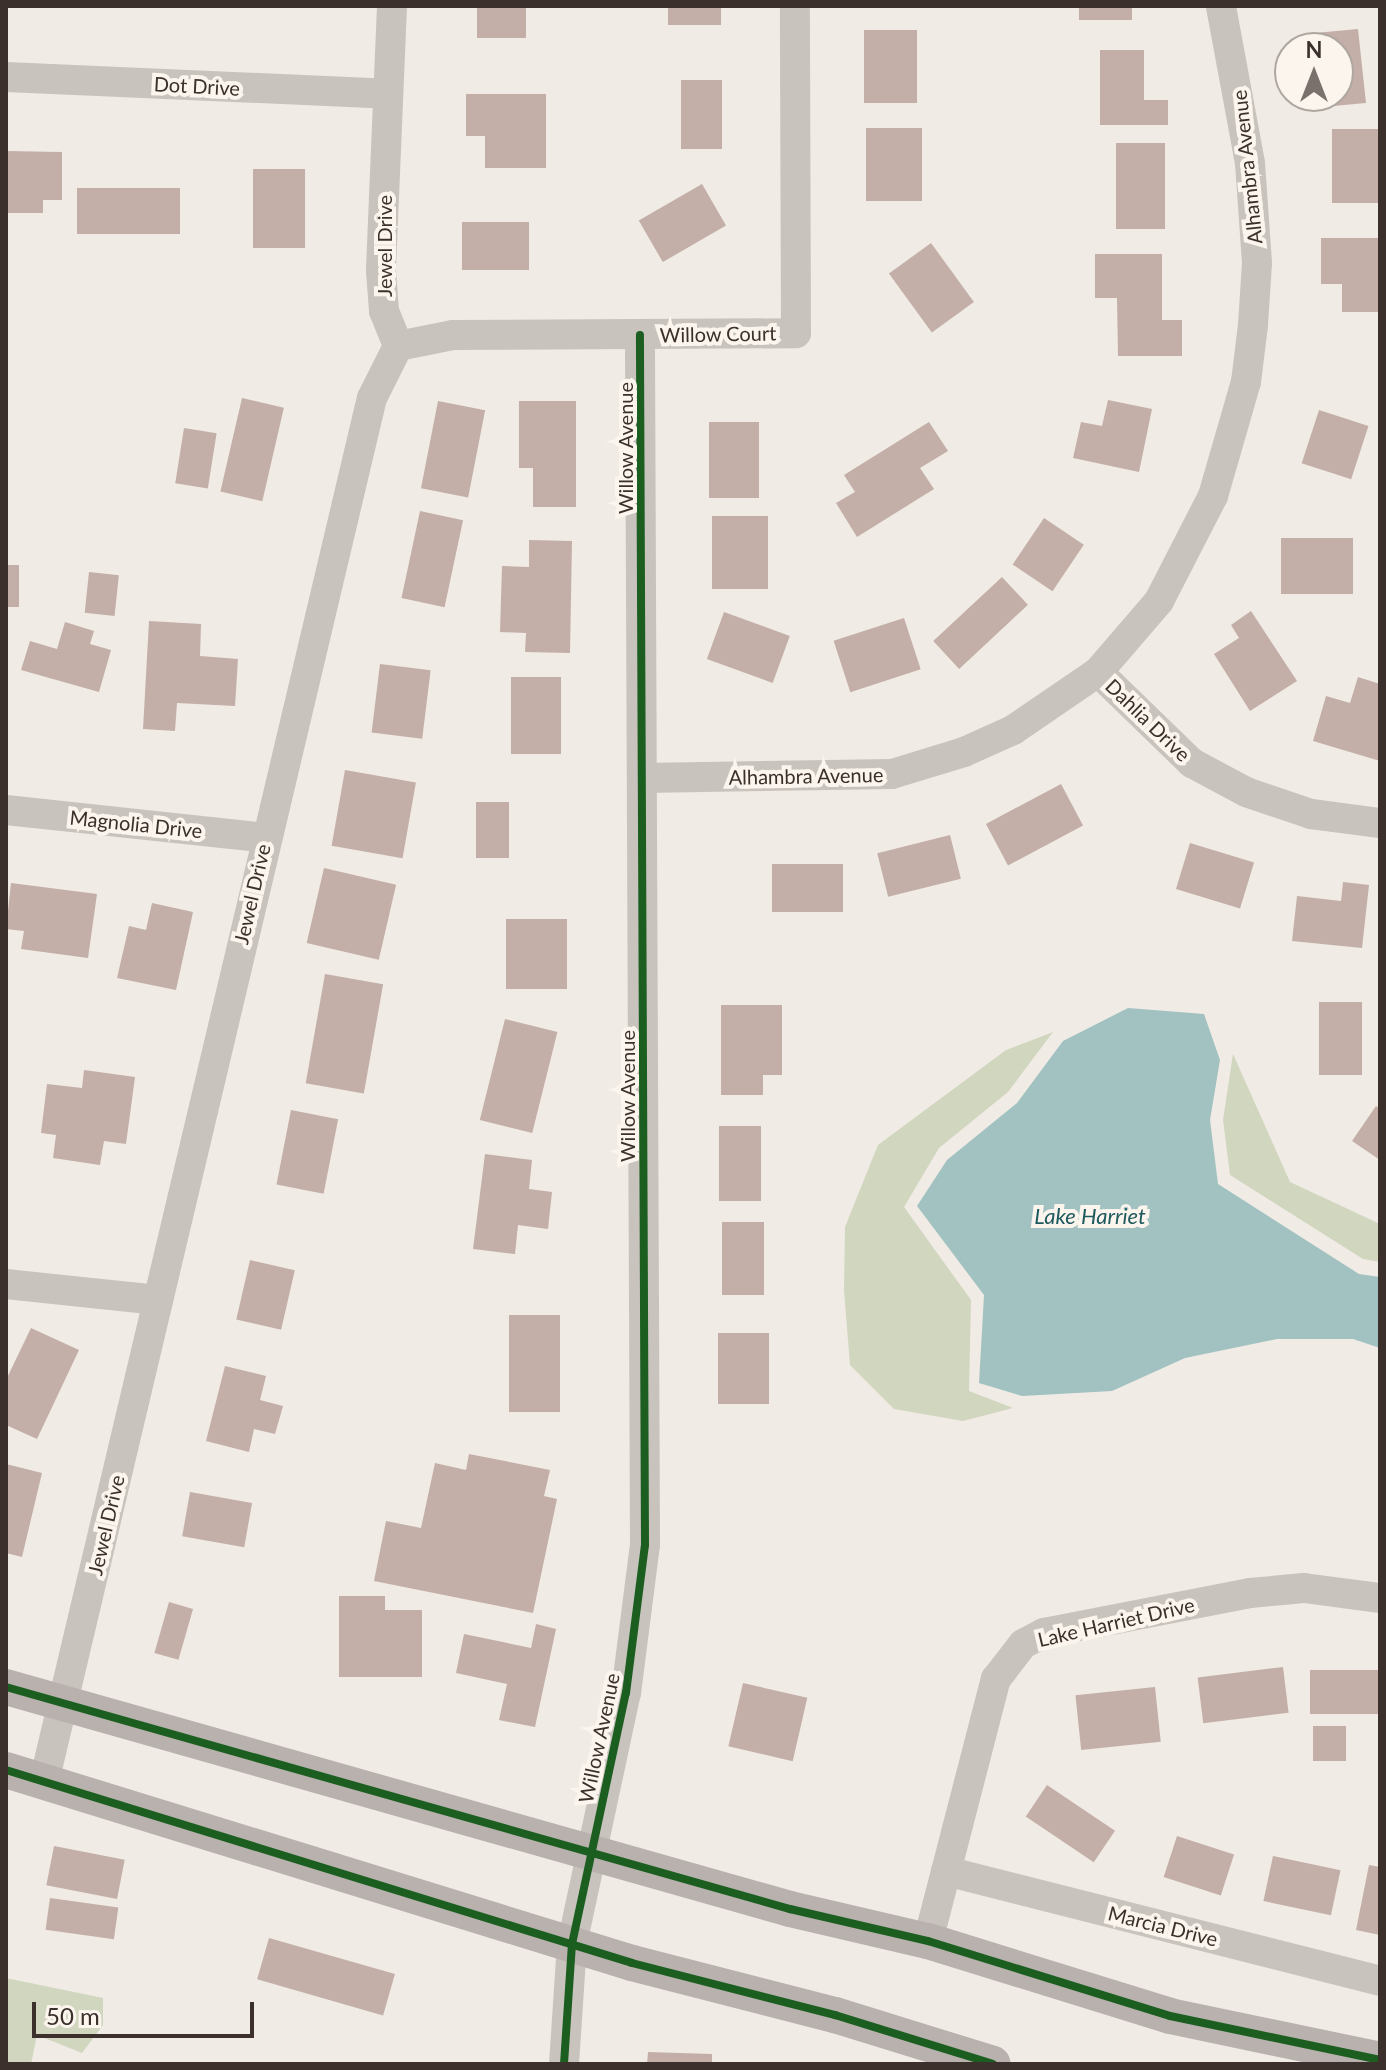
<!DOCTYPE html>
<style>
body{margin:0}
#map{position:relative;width:1386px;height:2070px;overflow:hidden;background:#f0ebe5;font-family:Lato,sans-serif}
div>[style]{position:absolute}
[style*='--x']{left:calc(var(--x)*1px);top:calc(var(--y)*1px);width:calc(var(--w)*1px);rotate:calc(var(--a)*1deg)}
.green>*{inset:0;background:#d1d6bf}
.water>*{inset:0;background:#a1c2c1}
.building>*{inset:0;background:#c3afa7;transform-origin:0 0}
.minor>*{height:30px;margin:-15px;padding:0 15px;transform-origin:15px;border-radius:15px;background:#c9c3be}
.major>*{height:36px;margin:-18px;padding:0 18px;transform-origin:18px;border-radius:18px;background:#b8b1ad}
.cycleway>*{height:8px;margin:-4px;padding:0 4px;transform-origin:4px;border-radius:4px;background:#1b5e20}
span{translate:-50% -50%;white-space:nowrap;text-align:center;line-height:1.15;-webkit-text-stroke:8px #fbf5ee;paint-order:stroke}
.street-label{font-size:20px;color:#3b302b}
.water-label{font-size:22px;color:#1f5a5e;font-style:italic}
.frame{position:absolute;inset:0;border:8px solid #3b302b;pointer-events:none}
.north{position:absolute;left:1274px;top:32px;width:80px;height:80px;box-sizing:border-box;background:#fbf5ee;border:2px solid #aea6a0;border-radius:50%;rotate:0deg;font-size:22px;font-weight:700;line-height:32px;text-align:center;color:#3b302b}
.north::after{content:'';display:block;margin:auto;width:28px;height:36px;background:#7a716c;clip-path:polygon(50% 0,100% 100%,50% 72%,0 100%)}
.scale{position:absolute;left:32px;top:2002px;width:222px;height:36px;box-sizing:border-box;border:4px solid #3b302b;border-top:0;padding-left:10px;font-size:24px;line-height:28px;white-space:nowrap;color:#3b302b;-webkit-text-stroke:6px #fbf5ee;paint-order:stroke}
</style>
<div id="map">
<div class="green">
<div style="clip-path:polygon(1053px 1032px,1008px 1092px,939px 1148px,904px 1207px,971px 1300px,969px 1391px,1013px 1408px,963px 1421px,894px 1409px,850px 1365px,844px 1290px,845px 1227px,878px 1145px,1006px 1050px)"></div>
<div style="clip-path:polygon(1233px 1054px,1290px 1182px,1380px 1224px,1380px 1262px,1363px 1259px,1230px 1175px,1223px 1120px)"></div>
<div style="clip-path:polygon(6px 1978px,103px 1998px,103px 2025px,82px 2053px,37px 2035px,31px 2064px,6px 2064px)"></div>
</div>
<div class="water">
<div style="clip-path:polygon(1128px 1008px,1204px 1014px,1220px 1060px,1210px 1120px,1218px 1184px,1359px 1274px,1380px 1277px,1380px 1348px,1353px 1339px,1277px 1339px,1185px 1358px,1112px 1391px,1022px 1396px,979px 1383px,984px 1295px,917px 1206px,947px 1160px,1017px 1103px,1063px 1041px)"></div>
</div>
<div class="building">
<div style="left:477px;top:6px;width:49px;height:32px"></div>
<div style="left:668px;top:6px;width:53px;height:19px"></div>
<div style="left:1079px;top:6px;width:53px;height:14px"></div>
<div style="clip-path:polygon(1358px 29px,1366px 103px,1322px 107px,1321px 96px,1338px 96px,1338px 48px,1316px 48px,1315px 33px)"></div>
<div style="left:864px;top:30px;width:53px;height:73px"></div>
<div style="clip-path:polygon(1100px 50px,1144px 50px,1144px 100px,1168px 100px,1168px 125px,1100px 125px)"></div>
<div style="left:681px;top:80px;width:41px;height:69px"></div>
<div style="clip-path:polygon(466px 94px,546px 94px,546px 168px,485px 168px,485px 136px,466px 136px)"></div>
<div style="left:866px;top:128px;width:56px;height:73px"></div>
<div style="left:1380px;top:129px;width:74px;height:48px;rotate:90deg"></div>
<div style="left:1116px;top:143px;width:49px;height:86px"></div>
<div style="clip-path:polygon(6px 151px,62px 152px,62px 200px,43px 200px,43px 213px,6px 213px)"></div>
<div style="left:253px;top:169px;width:52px;height:79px"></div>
<div style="left:702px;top:184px;width:48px;height:73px;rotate:60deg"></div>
<div style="left:77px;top:188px;width:103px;height:46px"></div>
<div style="left:462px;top:222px;width:67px;height:48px"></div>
<div style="clip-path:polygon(1321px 238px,1380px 238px,1380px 312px,1342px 312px,1342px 284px,1321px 284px)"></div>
<div style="left:931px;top:243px;width:73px;height:52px;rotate:54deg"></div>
<div style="clip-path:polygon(1095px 254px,1162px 254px,1162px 320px,1182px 320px,1182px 356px,1118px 356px,1117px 298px,1095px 298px)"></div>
<div style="left:242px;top:398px;width:43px;height:96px;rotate:13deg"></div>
<div style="clip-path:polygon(1108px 400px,1152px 409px,1139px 472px,1073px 458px,1081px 422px,1102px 426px)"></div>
<div style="left:438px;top:401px;width:48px;height:89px;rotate:11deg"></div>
<div style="clip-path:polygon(519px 401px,576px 401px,576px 507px,533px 507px,533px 468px,519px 468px)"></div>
<div style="left:1319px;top:410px;width:52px;height:56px;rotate:18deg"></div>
<div style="left:709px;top:422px;width:50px;height:76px"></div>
<div style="clip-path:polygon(929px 422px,948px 451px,920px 468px,934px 489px,857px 537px,836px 503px,855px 492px,844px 475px)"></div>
<div style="left:184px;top:428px;width:33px;height:56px;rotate:9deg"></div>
<div style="left:420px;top:511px;width:44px;height:89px;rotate:12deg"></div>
<div style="left:712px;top:516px;width:56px;height:73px"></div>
<div style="left:1044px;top:518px;width:48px;height:56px;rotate:34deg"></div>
<div style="left:1281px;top:538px;width:72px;height:56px"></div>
<div style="clip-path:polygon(529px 540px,572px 541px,570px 653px,525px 652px,526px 633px,500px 632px,502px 566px,529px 567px)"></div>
<div style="left:6px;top:565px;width:13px;height:42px"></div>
<div style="left:89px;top:572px;width:30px;height:41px;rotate:6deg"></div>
<div style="left:1002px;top:577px;width:38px;height:94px;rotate:47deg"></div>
<div style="clip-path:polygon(1251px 611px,1297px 681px,1250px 711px,1214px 654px,1239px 638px,1231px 625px)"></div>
<div style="left:724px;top:612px;width:70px;height:50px;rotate:20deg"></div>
<div style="left:904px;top:618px;width:54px;height:74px;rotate:72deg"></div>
<div style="clip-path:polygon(149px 621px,201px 624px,200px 656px,238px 659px,235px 706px,177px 703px,175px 731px,143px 729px)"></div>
<div style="clip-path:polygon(65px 622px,94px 631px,90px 644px,111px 650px,99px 692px,21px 670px,30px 641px,57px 649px)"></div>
<div style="left:380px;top:664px;width:51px;height:69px;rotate:7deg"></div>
<div style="left:511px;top:677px;width:50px;height:77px"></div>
<div style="clip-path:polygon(1358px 677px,1380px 684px,1380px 761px,1313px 741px,1326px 696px,1350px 703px)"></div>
<div style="left:345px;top:770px;width:72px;height:77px;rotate:10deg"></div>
<div style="left:1061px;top:784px;width:47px;height:85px;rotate:62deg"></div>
<div style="left:476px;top:802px;width:33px;height:56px"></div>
<div style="left:950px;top:835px;width:45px;height:75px;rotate:76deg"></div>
<div style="left:1190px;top:843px;width:67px;height:48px;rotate:17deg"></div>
<div style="left:772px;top:864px;width:71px;height:48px"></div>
<div style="left:324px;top:868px;width:74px;height:77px;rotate:13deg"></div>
<div style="clip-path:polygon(1343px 882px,1369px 885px,1362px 948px,1292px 941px,1297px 896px,1341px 901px)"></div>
<div style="clip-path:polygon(11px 883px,97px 894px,88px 958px,21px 949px,24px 931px,6px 929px)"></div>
<div style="clip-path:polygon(152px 903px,193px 912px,176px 990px,117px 978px,129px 926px,146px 930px)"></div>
<div style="left:506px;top:919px;width:61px;height:70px"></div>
<div style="left:325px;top:974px;width:59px;height:111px;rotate:10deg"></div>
<div style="left:1319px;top:1002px;width:43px;height:73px"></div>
<div style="clip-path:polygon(721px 1005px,782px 1005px,782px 1075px,763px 1075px,763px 1095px,721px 1095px)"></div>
<div style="left:505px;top:1019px;width:54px;height:104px;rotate:14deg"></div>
<div style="clip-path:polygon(84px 1070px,135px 1077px,126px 1144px,104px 1141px,100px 1165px,53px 1158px,56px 1135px,41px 1133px,47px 1084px,82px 1088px)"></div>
<div style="clip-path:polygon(1376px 1106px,1380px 1109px,1380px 1160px,1352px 1141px)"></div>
<div style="left:291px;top:1110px;width:48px;height:76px;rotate:11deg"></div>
<div style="left:719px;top:1126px;width:42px;height:75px"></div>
<div style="clip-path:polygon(485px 1154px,532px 1160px,529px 1189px,552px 1192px,548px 1229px,518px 1225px,515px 1254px,473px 1249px)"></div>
<div style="left:722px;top:1222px;width:42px;height:73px"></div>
<div style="left:250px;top:1260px;width:46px;height:61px;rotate:13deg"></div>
<div style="left:509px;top:1315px;width:51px;height:97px"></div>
<div style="clip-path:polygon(31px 1328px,79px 1350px,37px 1439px,6px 1425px,6px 1380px)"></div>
<div style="left:718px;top:1333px;width:51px;height:71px"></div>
<div style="clip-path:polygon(225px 1366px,266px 1376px,260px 1400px,283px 1406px,275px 1434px,254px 1429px,249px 1452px,206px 1441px)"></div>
<div style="clip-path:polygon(469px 1454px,550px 1470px,544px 1496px,557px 1499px,533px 1613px,374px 1581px,386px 1521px,421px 1528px,435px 1463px,466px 1470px)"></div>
<div style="clip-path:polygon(6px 1464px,42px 1473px,22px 1557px,6px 1553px)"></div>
<div style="left:190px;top:1492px;width:63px;height:45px;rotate:10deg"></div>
<div style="clip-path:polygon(339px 1596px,385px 1596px,385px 1610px,422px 1610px,422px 1677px,339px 1677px)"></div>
<div style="left:169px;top:1602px;width:25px;height:53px;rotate:16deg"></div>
<div style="clip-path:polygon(536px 1624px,556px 1629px,535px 1727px,499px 1720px,507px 1684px,456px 1673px,464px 1634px,531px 1648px)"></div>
<div style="left:1283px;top:1667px;width:46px;height:86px;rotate:83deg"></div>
<div style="left:1310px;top:1670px;width:70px;height:44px"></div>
<div style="left:743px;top:1683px;width:66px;height:65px;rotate:13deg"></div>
<div style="left:1155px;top:1687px;width:55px;height:80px;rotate:84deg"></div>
<div style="left:1313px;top:1726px;width:33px;height:35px"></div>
<div style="left:1047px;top:1785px;width:82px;height:38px;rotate:34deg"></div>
<div style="left:1177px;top:1836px;width:60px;height:43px;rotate:18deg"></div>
<div style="left:54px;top:1846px;width:72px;height:40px;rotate:11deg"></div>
<div style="left:1273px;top:1856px;width:69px;height:46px;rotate:12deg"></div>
<div style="clip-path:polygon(1369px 1865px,1380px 1867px,1380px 1935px,1356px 1930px)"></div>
<div style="left:50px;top:1898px;width:69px;height:32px;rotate:8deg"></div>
<div style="left:269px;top:1938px;width:131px;height:43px;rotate:16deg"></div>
<div style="clip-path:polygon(648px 2052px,712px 2054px,712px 2064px,647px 2064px)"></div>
</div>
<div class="minor">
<div style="--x:392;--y:6;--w:265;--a:92.4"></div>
<div style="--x:381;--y:271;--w:40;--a:85.7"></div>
<div style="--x:384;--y:311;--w:38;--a:68"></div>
<div style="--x:6;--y:77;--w:382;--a:2.5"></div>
<div style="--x:398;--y:346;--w:56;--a:-11.3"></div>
<div style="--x:453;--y:335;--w:343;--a:-0.3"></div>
<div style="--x:796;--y:333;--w:327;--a:-90.2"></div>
<div style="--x:1098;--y:672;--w:131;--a:44.1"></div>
<div style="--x:1192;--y:763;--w:61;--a:28.2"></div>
<div style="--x:1246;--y:792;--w:69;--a:18.7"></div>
<div style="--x:1311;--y:814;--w:70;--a:7.4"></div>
<div style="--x:642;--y:778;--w:250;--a:-0.9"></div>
<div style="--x:892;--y:774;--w:75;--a:-17"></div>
<div style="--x:964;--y:752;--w:54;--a:-24.2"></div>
<div style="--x:1013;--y:730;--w:103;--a:-34.3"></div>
<div style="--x:1098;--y:672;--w:94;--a:-49.3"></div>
<div style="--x:1159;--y:601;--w:118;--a:-62.8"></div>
<div style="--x:1213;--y:496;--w:119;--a:-73.9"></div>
<div style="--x:1246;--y:382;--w:57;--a:-83"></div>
<div style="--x:1253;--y:325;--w:62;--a:-86.3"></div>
<div style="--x:1257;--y:263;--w:100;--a:-94"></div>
<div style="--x:1250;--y:163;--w:160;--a:-100.5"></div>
<div style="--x:6;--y:810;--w:262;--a:6.1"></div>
<div style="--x:6;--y:1284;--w:153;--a:6"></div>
<div style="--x:44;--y:1782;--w:1422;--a:-76.67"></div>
<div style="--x:372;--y:398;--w:58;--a:-63.4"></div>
<div style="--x:946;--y:1871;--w:448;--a:14.2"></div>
<div style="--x:928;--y:1941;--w:271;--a:-75.5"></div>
<div style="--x:996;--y:1679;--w:44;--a:-52.4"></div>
<div style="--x:1023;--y:1644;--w:24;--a:-28"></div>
<div style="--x:1044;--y:1633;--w:210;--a:-11"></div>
<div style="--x:1250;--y:1593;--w:54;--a:-5.3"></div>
<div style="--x:1304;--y:1588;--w:77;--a:7.5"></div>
<div style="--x:564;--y:2064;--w:120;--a:-86.2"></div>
<div style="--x:572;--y:1944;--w:257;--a:-77.9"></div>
<div style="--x:626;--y:1693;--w:149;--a:-82.7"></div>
<div style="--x:645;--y:1545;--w:1210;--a:-90.24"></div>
</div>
<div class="major">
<div style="--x:6;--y:1687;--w:815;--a:15.81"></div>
<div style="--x:790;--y:1909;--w:142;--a:13.1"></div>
<div style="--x:928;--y:1941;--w:253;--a:17.2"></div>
<div style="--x:1170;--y:2016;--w:215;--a:11.8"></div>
<div style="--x:6;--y:1770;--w:655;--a:17.13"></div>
<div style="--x:632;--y:1963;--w:210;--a:14.4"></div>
<div style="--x:835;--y:2015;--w:165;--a:17.2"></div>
</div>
<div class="cycleway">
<div style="--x:6;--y:1687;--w:815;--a:15.81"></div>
<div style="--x:790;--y:1909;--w:142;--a:13.1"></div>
<div style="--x:928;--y:1941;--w:253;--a:17.2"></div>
<div style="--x:1170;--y:2016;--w:215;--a:11.8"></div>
<div style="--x:6;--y:1770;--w:655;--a:17.13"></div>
<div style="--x:632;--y:1963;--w:210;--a:14.4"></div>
<div style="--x:835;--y:2015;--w:165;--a:17.2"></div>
<div style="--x:564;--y:2064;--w:120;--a:-86.2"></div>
<div style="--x:572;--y:1944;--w:257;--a:-77.9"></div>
<div style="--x:626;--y:1693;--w:149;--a:-82.7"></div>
<div style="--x:645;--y:1545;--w:1210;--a:-90.24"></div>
</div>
<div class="street-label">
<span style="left:197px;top:86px;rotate:3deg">Dot Drive</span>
<span style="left:1247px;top:167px;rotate:-96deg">Alhambra Avenue</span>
<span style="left:384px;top:246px;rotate:-90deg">Jewel Drive</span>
<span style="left:718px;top:334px;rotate:-1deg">Willow Court</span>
<span style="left:625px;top:448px;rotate:-90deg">Willow Avenue</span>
<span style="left:1148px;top:720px;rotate:44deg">Dahlia Drive</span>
<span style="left:806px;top:776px;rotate:-1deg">Alhambra Avenue</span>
<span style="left:136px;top:824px;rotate:6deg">Magnolia Drive</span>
<span style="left:252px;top:894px;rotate:-77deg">Jewel Drive</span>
<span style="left:627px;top:1096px;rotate:-90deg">Willow Avenue</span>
<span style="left:106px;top:1525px;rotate:-77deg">Jewel Drive</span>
<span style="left:1116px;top:1622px;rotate:-13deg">Lake Harriet Drive</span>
<span style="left:599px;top:1738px;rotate:-78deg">Willow Avenue</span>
<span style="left:1163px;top:1926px;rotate:14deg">Marcia Drive</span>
</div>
<div class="water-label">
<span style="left:1090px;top:1216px">Lake Harriet</span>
</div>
<div class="frame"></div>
<div class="north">N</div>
<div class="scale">50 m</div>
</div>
